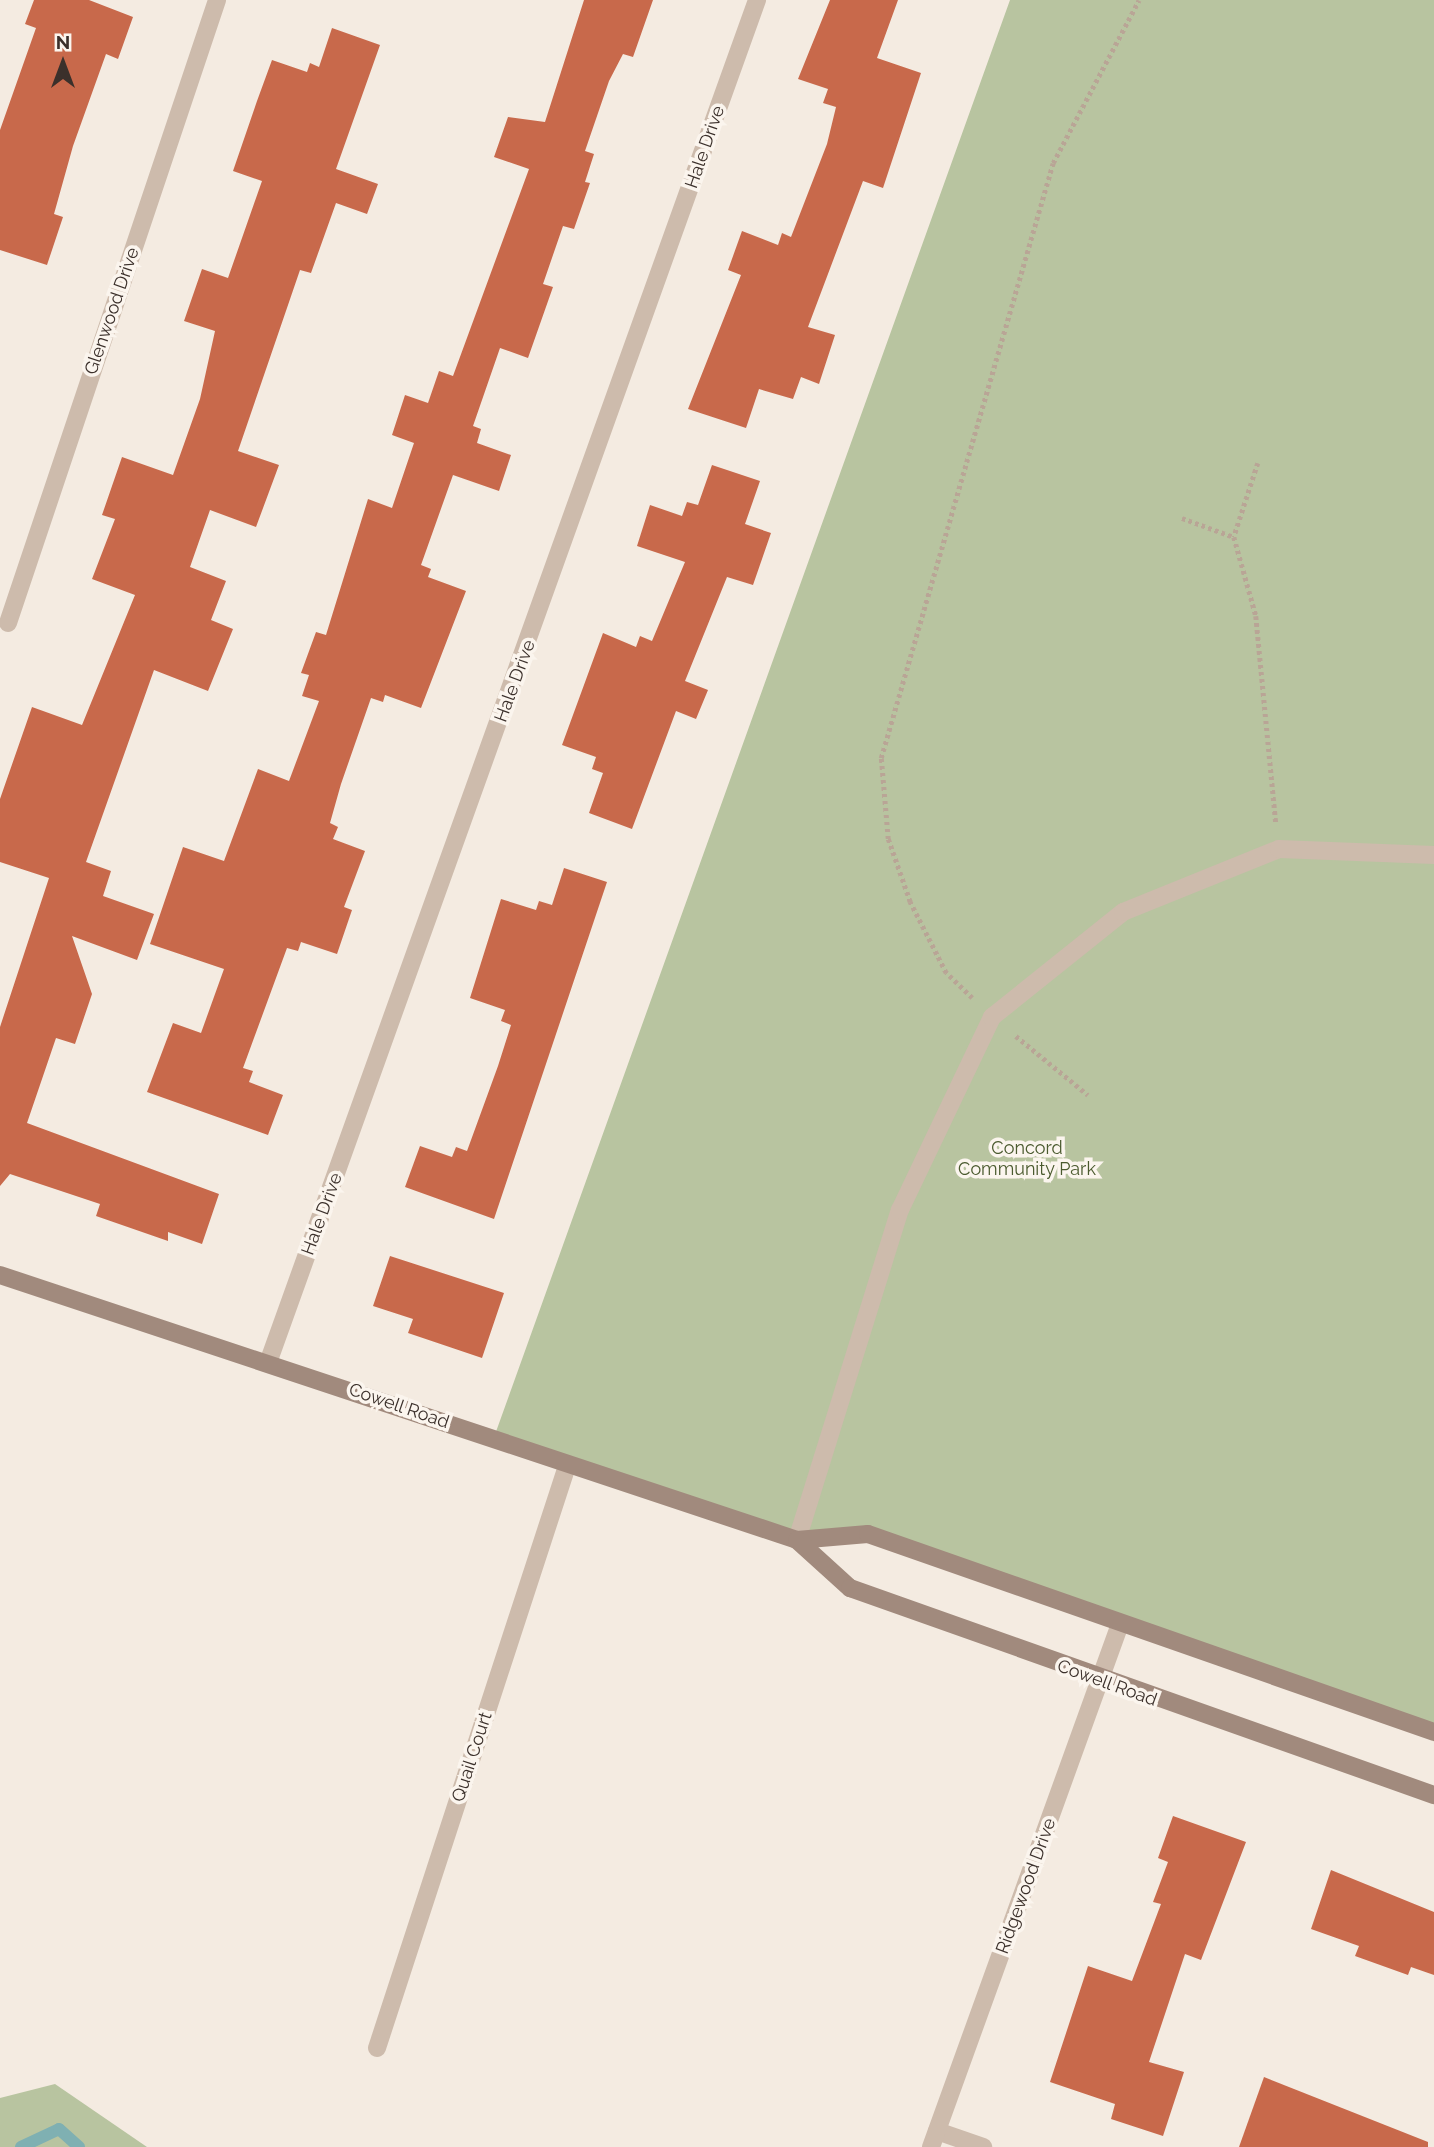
<!DOCTYPE html>
<style>
body{margin:0}
#map{position:relative;width:1434px;height:2147px;overflow:hidden;background:#f4ebe1;font-family:Raleway,sans-serif}
div>[style]{position:absolute}
[style*='--x']{left:calc(var(--x)*1px);top:calc(var(--y)*1px);width:calc(var(--w)*1px);rotate:calc(var(--a)*1deg)}
.green>*{inset:0;background:#b8c4a0}
.stream>*{height:12px;margin:-6px;padding:0 6px;transform-origin:6px;border-radius:6px;background:#7fb0b2}
.building>*{inset:0;background:#c8694b}
.path>*{height:4.5px;margin-top:-2.25px;transform-origin:0;background:repeating-linear-gradient(90deg,#b9a596 0 3.5px,transparent 0 7px)}
.lane>*{height:18px;margin:-9px;padding:0 9px;transform-origin:9px;border-radius:9px;background:#cdbbac}
.street>*{height:18px;margin:-9px;padding:0 9px;transform-origin:9px;border-radius:9px;background:#cdbbac}
.secondary>*{height:18px;margin:-9px;padding:0 9px;transform-origin:9px;border-radius:9px;background:#a18a7d}
span{translate:-50% -50%;white-space:nowrap;text-align:center;line-height:1.15;-webkit-text-stroke:7px #fbf5ee;paint-order:stroke}
.street-label{font-size:18px;color:#3b302b}
.park-label{font-size:18px;color:#4a5a2e}
.north{position:absolute;left:28px;top:28px;width:70px;height:70px;-webkit-text-stroke:5px #fbf5ee;paint-order:stroke;rotate:0deg;font-size:19px;font-weight:700;line-height:28px;text-align:center;color:#3b302b}
.north::after{content:'';display:block;margin:auto;width:24px;height:32px;background:#3b302b;clip-path:polygon(50% 0,100% 100%,50% 72%,0 100%)}
</style>
<div id="map">
<div class="green">
<div style="clip-path:polygon(1010px 0,1434px 0,1434px 1732px,868px 1534px,797px 1540px,493px 1440px)"></div>
<div style="clip-path:polygon(55px 2084px,147px 2147px,0 2147px,0 2098px)"></div>
</div>
<div class="stream">
<div style="--x:21;--y:2147;--w:42;--a:-25.3"></div>
<div style="--x:59;--y:2129;--w:27;--a:42"></div>
</div>
<div class="building">
<div style="clip-path:polygon(34px 0,89px 0,133px 17px,118px 59px,106px 54px,73px 146px,54px 214px,63px 217px,47px 265px,0 250px,0 130px,36px 28px,25px 24px)"></div>
<div style="clip-path:polygon(584px 0,653px 0,633px 57px,623px 54px,609px 81px,585px 151px,594px 154px,585px 182px,590px 183px,574px 229px,563px 226px,543px 284px,553px 287px,528px 358px,500px 348px,473px 426px,481px 429px,477px 443px,511px 455px,499px 491px,453px 475px,421px 565px,431px 569px,428px 577px,466px 591px,421px 708px,385px 695px,383px 702px,371px 698px,341px 784px,330px 823px,338px 827px,333px 839px,365px 851px,344px 907px,352px 910px,337px 954px,301px 942px,298px 951px,287px 948px,243px 1068px,253px 1071px,249px 1082px,283px 1095px,268px 1135px,147px 1092px,173px 1023px,201px 1033px,224px 969px,150px 944px,183px 847px,224px 861px,258px 769px,289px 781px,319px 701px,302px 696px,309px 675px,301px 673px,316px 632px,326px 635px,368px 499px,392px 508px,414px 443px,392px 435px,405px 395px,428px 403px,439px 371px,453px 376px,529px 169px,494px 157px,508px 117px,545px 122px)"></div>
<div style="clip-path:polygon(830px 0,898px 0,877px 58px,921px 73px,883px 188px,863px 181px,808px 327px,835px 335px,819px 384px,801px 377px,793px 399px,759px 389px,746px 428px,688px 409px,741px 275px,728px 270px,742px 231px,778px 245px,782px 233px,791px 237px,827px 144px,836px 107px,823px 103px,828px 89px,798px 79px)"></div>
<div style="clip-path:polygon(332px 28px,380px 45px,336px 169px,378px 184px,367px 214px,336px 203px,311px 273px,300px 270px,238px 451px,279px 465px,256px 527px,210px 510px,190px 567px,226px 581px,211px 620px,233px 629px,208px 691px,154px 670px,86px 862px,111px 871px,103px 896px,154px 914px,137px 960px,72px 936px,92px 994px,75px 1044px,56px 1038px,27px 1123px,219px 1194px,202px 1244px,168px 1232px,168px 1241px,96px 1216px,100px 1204px,10px 1174px,0 1186px,0 1027px,49px 878px,0 862px,0 799px,32px 707px,82px 725px,135px 595px,92px 579px,115px 519px,102px 515px,122px 457px,173px 475px,200px 399px,215px 331px,184px 321px,202px 269px,228px 278px,262px 181px,233px 171px,257px 101px,272px 60px,307px 72px,310px 63px,319px 67px)"></div>
<div style="clip-path:polygon(712px 465px,760px 481px,745px 524px,771px 533px,753px 585px,727px 577px,685px 681px,708px 690px,696px 719px,676px 711px,632px 829px,589px 813px,603px 773px,592px 769px,596px 757px,562px 745px,603px 633px,636px 647px,640px 636px,652px 641px,685px 562px,637px 546px,650px 505px,682px 516px,687px 502px,698px 505px)"></div>
<div style="clip-path:polygon(564px 868px,607px 882px,494px 1219px,405px 1187px,420px 1146px,452px 1157px,456px 1147px,467px 1151px,498px 1066px,511px 1025px,501px 1021px,505px 1010px,470px 998px,501px 899px,536px 910px,539px 901px,552px 905px)"></div>
<div style="clip-path:polygon(390px 1256px,504px 1293px,482px 1358px,408px 1333px,413px 1319px,373px 1306px)"></div>
<div style="clip-path:polygon(1173px 1816px,1246px 1842px,1201px 1960px,1185px 1954px,1149px 2062px,1184px 2072px,1163px 2136px,1111px 2119px,1115px 2104px,1050px 2082px,1088px 1966px,1132px 1981px,1161px 1904px,1153px 1902px,1168px 1862px,1158px 1858px)"></div>
<div style="clip-path:polygon(1331px 1870px,1434px 1912px,1434px 1975px,1411px 1967px,1408px 1975px,1355px 1956px,1359px 1946px,1311px 1929px)"></div>
<div style="clip-path:polygon(1264px 2077px,1428px 2142px,1428px 2147px,1239px 2147px)"></div>
</div>
<div class="path">
<div style="--x:1258;--y:463;--w:78;--a:108"></div>
<div style="--x:1234;--y:537;--w:82;--a:74.4"></div>
<div style="--x:1256;--y:616;--w:207;--a:84.5"></div>
<div style="--x:1182;--y:518;--w:55;--a:20.1"></div>
<div style="--x:972;--y:998;--w:36;--a:-136"></div>
<div style="--x:946;--y:973;--w:80;--a:-116.9"></div>
<div style="--x:910;--y:902;--w:67;--a:-109.2"></div>
<div style="--x:888;--y:839;--w:81;--a:-94.9"></div>
<div style="--x:881;--y:758;--w:619;--a:-73.88"></div>
<div style="--x:1053;--y:163;--w:184;--a:-62.2"></div>
<div style="--x:1016;--y:1036;--w:93;--a:39.3"></div>
</div>
<div class="lane">
<div style="--x:797;--y:1540;--w:346;--a:-72.7"></div>
<div style="--x:900;--y:1210;--w:214;--a:-64.5"></div>
<div style="--x:992;--y:1017;--w:168;--a:-38.7"></div>
<div style="--x:1123;--y:912;--w:168;--a:-22"></div>
<div style="--x:1279;--y:849;--w:155;--a:2.2"></div>
</div>
<div class="street">
<div style="--x:8;--y:623;--w:657;--a:-71.45"></div>
<div style="--x:269;--y:1360;--w:1445;--a:-70.26"></div>
<div style="--x:377;--y:2048;--w:612;--a:-71.92"></div>
<div style="--x:937;--y:2131;--w:49;--a:19.2"></div>
<div style="--x:931;--y:2147;--w:556;--a:-70.13"></div>
</div>
<div class="secondary">
<div style="--x:0;--y:1275;--w:840;--a:18.39"></div>
<div style="--x:797;--y:1540;--w:71;--a:-4.8"></div>
<div style="--x:868;--y:1534;--w:600;--a:19.28"></div>
<div style="--x:797;--y:1540;--w:72;--a:42.2"></div>
<div style="--x:850;--y:1588;--w:620;--a:19.52"></div>
</div>
<div class="street-label">
<span style="left:705px;top:147px;rotate:-71deg">Hale Drive</span>
<span style="left:112px;top:311px;rotate:-71deg">Glenwood Drive</span>
<span style="left:515px;top:681px;rotate:-70deg">Hale Drive</span>
<span style="left:322px;top:1214px;rotate:-70deg">Hale Drive</span>
<span style="left:399px;top:1406px;rotate:19deg">Cowell Road</span>
<span style="left:1107px;top:1683px;rotate:20deg">Cowell Road</span>
<span style="left:472px;top:1757px;rotate:-72deg">Quail Court</span>
<span style="left:1026px;top:1886px;rotate:-70deg">Ridgewood Drive</span>
</div>
<div class="park-label">
<span style="left:1027px;top:1159px">Concord<br>Community Park</span>
</div>
<div class="north">N</div>
</div>
